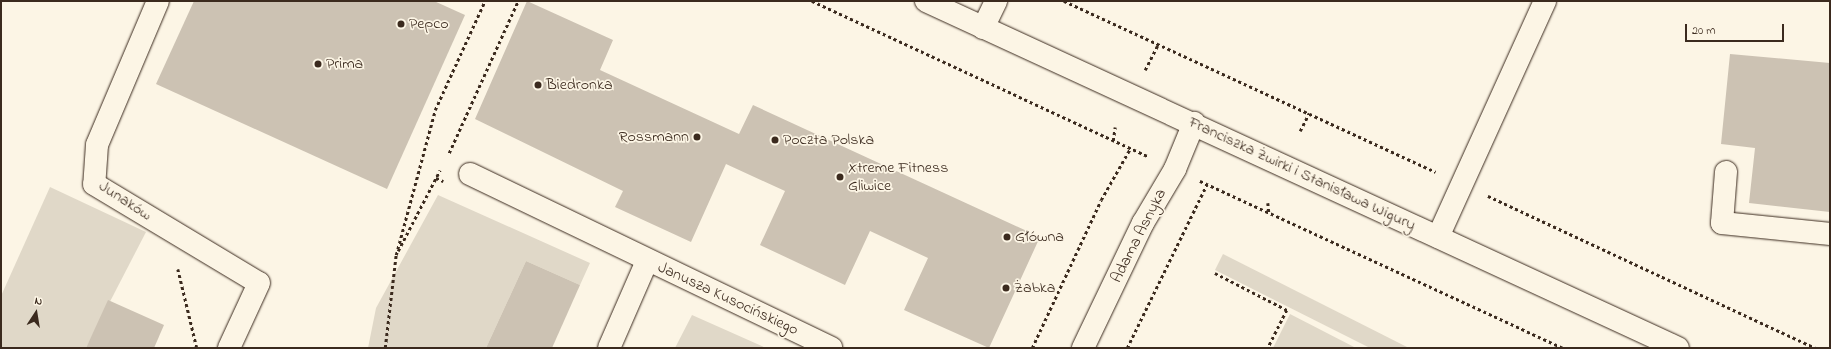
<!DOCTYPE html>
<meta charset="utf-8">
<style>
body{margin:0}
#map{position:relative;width:1831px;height:349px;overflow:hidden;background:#fcf5e5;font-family:"Indie Flower",sans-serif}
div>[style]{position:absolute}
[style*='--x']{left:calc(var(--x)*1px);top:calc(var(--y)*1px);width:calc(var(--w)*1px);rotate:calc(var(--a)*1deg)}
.green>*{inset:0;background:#e0d8c8}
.building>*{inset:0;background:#ccc2b3}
.path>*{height:2.5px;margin-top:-1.25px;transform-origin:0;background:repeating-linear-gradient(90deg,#3b2a1e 0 3px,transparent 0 6px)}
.roads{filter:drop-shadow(0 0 1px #3b2a1e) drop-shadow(0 0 1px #3b2a1e)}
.minor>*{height:22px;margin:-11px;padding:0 11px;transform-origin:11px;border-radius:11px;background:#fcf5e5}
.dots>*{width:11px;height:11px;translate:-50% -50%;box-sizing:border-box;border:2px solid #fcf5e5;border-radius:50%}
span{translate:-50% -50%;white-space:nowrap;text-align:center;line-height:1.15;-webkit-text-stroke:3.5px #fcf5e5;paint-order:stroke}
.poi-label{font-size:16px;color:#3b2a1e}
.left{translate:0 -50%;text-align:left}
.right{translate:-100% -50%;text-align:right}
.street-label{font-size:16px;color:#3b2a1e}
.frame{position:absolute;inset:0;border:2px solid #3b2a1e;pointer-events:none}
.north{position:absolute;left:16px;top:293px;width:40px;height:40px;-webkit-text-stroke:3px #fcf5e5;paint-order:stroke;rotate:12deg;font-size:11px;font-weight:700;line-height:16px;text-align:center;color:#3b2a1e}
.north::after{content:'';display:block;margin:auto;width:14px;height:18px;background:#3b2a1e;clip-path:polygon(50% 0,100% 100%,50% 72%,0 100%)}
.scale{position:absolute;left:1685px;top:24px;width:99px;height:18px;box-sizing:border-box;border:2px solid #3b2a1e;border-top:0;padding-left:5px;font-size:12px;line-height:14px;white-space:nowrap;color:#3b2a1e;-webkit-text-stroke:3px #fcf5e5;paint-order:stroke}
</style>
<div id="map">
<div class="green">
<div style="clip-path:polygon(50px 187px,146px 232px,86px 348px,1px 348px,1px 296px)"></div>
<div style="clip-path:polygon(438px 195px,590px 263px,580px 285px,526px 261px,486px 348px,368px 348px,376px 308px)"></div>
<div style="clip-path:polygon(1223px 254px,1409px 348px,1370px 348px,1215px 270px)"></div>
<div style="clip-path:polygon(1290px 314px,1356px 348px,1273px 348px)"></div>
<div style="clip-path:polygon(692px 315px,766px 348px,675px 348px)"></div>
</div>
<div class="building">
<div style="clip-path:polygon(194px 1px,434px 1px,465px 15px,387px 189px,156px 84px)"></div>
<div style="clip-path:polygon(527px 1px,613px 40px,600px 70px,739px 134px,753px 105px,1040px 237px,989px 348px,904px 310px,928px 258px,870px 231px,845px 285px,760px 245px,785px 191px,726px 164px,691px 242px,615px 207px,623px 191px,475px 119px)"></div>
<div style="clip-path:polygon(1730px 54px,1830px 63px,1830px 212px,1749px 203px,1755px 148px,1721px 144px)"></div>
<div style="clip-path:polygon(526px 261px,580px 285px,552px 348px,486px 348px)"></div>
<div style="clip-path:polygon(108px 300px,164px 325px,154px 348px,86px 348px)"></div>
</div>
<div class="path">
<div style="--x:812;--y:1;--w:371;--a:24.8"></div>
<div style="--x:1064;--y:1;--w:409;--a:24.7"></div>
<div style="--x:1145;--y:70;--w:29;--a:-63"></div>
<div style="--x:1300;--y:131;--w:20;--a:-63"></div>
<div style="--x:1113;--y:141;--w:14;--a:-82"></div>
<div style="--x:449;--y:153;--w:167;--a:-65.6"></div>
<div style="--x:436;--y:178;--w:8;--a:23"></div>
<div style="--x:1200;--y:181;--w:400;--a:24.7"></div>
<div style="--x:1488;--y:196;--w:362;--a:24.9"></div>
<div style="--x:1268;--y:203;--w:9;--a:84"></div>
<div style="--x:398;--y:251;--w:91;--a:-62.6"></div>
<div style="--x:178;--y:269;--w:81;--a:76.5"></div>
<div style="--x:1215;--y:273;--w:81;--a:27.2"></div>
<div style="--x:1287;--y:310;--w:42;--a:116.6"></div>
<div style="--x:385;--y:348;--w:94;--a:-83.3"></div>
<div style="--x:396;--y:255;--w:150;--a:-74.9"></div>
<div style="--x:435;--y:110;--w:120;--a:-65.4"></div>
<div style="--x:1032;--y:348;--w:163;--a:-65"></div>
<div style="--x:1101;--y:200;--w:59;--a:-60.4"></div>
<div style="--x:1127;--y:348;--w:182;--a:-64"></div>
</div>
<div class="roads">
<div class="minor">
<div style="--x:158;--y:1;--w:156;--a:113"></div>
<div style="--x:97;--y:145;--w:39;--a:94"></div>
<div style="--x:94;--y:184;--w:192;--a:31"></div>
<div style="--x:259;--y:283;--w:72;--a:114.8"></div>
<div style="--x:926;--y:1;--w:828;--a:24.77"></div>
<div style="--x:983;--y:28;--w:30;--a:-64"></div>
<div style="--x:1726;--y:172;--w:51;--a:94.5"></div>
<div style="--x:1722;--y:223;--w:109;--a:5.8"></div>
<div style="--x:470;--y:174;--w:401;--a:25.7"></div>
<div style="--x:1438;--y:237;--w:259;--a:-65.6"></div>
<div style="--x:609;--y:348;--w:95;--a:-66.4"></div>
<div style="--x:1083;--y:348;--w:139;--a:-64.4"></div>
<div style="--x:1143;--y:223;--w:63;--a:-59.3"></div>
<div style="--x:1175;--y:169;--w:50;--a:-67.6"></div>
</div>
</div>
<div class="dots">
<div style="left:401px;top:24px;background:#3b2a1e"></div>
<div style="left:318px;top:64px;background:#3b2a1e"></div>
<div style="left:538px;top:85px;background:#3b2a1e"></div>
<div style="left:697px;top:137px;background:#3b2a1e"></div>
<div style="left:775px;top:140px;background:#3b2a1e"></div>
<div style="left:840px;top:177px;background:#3b2a1e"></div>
<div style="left:1007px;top:237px;background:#3b2a1e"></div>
<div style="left:1006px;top:288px;background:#3b2a1e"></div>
</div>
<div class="poi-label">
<span class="left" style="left:409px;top:24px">Pepco</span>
<span class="left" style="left:326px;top:64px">Prima</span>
<span class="left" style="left:546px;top:85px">Biedronka</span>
<span class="right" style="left:689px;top:137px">Rossmann</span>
<span class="left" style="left:783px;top:140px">Poczta Polska</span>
<span class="left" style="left:848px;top:177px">Xtreme Fitness<br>Gliwice</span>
<span class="left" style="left:1015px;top:237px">Główna</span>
<span class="left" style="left:1014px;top:288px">Żabka</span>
</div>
<div class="street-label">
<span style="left:1302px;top:174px;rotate:25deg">Franciszka Żwirki i Stanisława Wigury</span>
<span style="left:125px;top:201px;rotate:33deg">Junaków</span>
<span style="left:1139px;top:236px;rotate:-63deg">Adama Asnyka</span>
<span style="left:728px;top:299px;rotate:25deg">Janusza Kusocińskiego</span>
</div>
<div class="frame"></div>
<div class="north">N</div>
<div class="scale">20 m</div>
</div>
